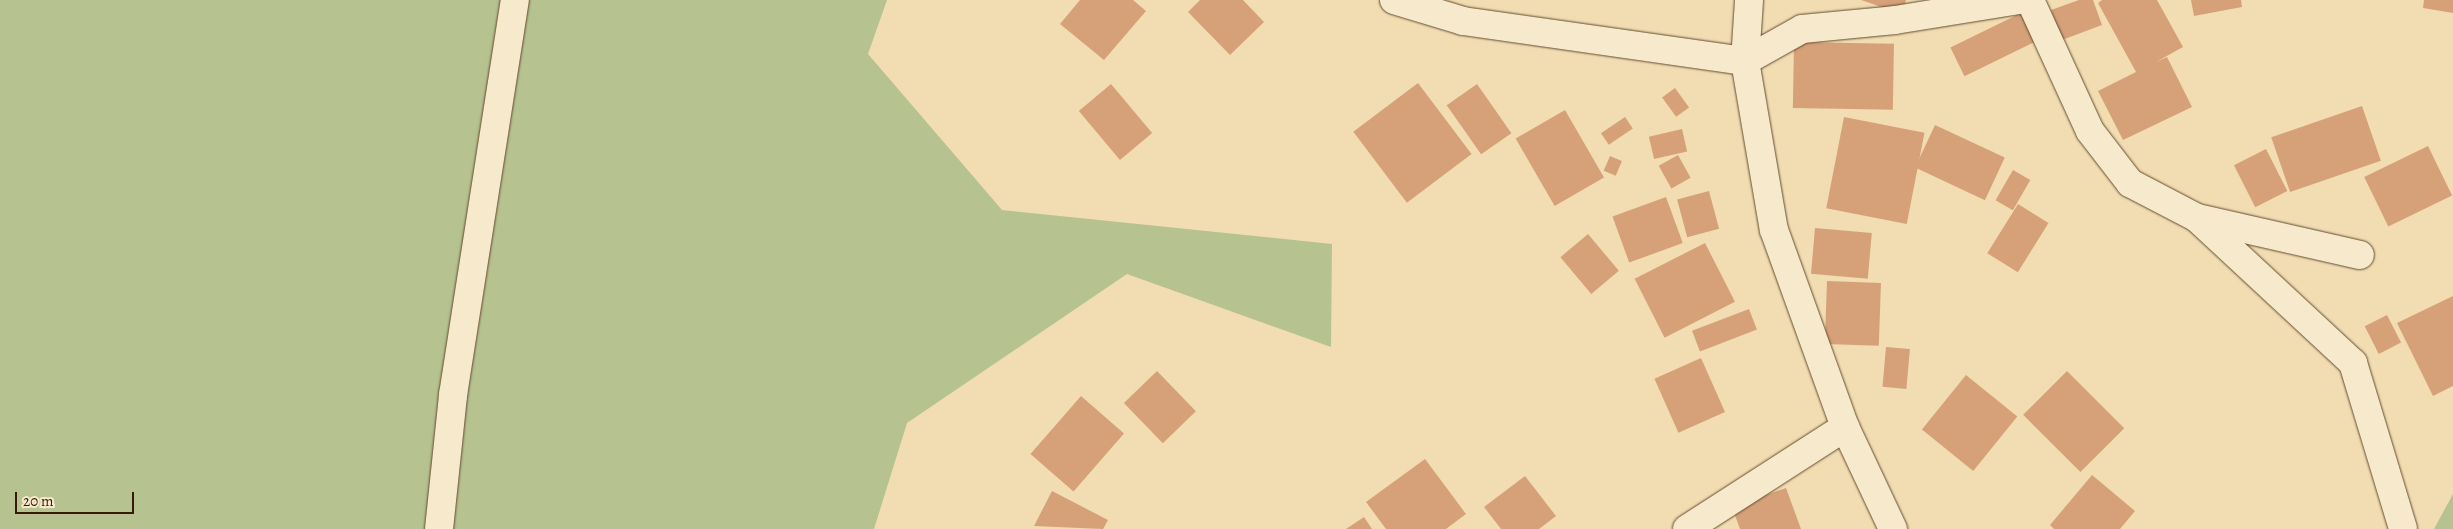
<!DOCTYPE html>
<style>
body{margin:0}
#map{position:relative;width:2453px;height:529px;overflow:hidden;background:#f1ddb1;font-family:Alegreya,serif}
div>[style]{position:absolute}
[style*='--x']{left:calc(var(--x)*1px);top:calc(var(--y)*1px);width:calc(var(--w)*1px);rotate:calc(var(--a)*1deg)}
.green>*{inset:0;background:#b6c28f}
.building>*{inset:0;background:#d6a179;transform-origin:0 0}
.roads{filter:drop-shadow(0 0 1px #654b30) drop-shadow(0 0 1px #654b30)}
.minor>*{height:28px;margin:-14px;padding:0 14px;transform-origin:14px;border-radius:14px;background:#f6e9cc}
.tertiary>*{height:28px;margin:-14px;padding:0 14px;transform-origin:14px;border-radius:14px;background:#f6e9cc}
span{translate:-50% -50%;white-space:nowrap;text-align:center;line-height:1.15;-webkit-text-stroke:4.5px #f6e9cc;paint-order:stroke}
.scale{position:absolute;left:15px;top:492px;width:119px;height:22px;box-sizing:border-box;border:2px solid #361a05;border-top:0;padding-left:6px;font-size:15px;line-height:18px;white-space:nowrap;color:#361a05;-webkit-text-stroke:4px #f6e9cc;paint-order:stroke}
</style>
<div id="map">
<div class="green">
<div style="clip-path:polygon(0 0,887px 0,868px 54px,1002px 210px,1332px 244px,1331px 347px,1127px 274px,907px 423px,874px 529px,0 529px)"></div>
<div style="clip-path:polygon(2453px 494px,2453px 529px,2434px 529px)"></div>
</div>
<div class="building">
<div style="clip-path:polygon(1080px 0,1133px 0,1146px 11px,1104px 60px,1060px 24px)"></div>
<div style="clip-path:polygon(1200px 0,1243px 0,1264px 22px,1230px 55px,1188px 12px)"></div>
<div style="clip-path:polygon(1861px 0,1906px 0,1902px 14px)"></div>
<div style="clip-path:polygon(2079px 0,2093px 0,2102px 25px,2062px 40px,2051px 10px)"></div>
<div style="clip-path:polygon(2102px 0,2157px 0,2183px 47px,2156px 62px,2167px 57px,2192px 107px,2123px 140px,2098px 91px,2136px 72px,2098px 3px)"></div>
<div style="clip-path:polygon(2191px 0,2241px 0,2242px 7px,2194px 16px)"></div>
<div style="clip-path:polygon(2424px 0,2453px 0,2453px 13px,2423px 8px)"></div>
<div style="left:2025px;top:11px;width:32px;height:83px;rotate:64deg"></div>
<div style="left:1794px;top:42px;width:100px;height:66px;rotate:1deg"></div>
<div style="left:1418px;top:83px;width:89px;height:81px;rotate:53deg"></div>
<div style="left:1111px;top:84px;width:64px;height:42px;rotate:50deg"></div>
<div style="left:1477px;top:84px;width:60px;height:37px;rotate:55deg"></div>
<div style="left:1675px;top:88px;width:24px;height:16px;rotate:54deg"></div>
<div style="left:2362px;top:106px;width:58px;height:96px;rotate:71deg"></div>
<div style="left:1565px;top:110px;width:78px;height:57px;rotate:60deg"></div>
<div style="left:1625px;top:117px;width:14px;height:29px;rotate:56deg"></div>
<div style="left:1844px;top:117px;width:82px;height:93px;rotate:11deg"></div>
<div style="left:1935px;top:125px;width:77px;height:47px;rotate:25deg"></div>
<div style="left:1682px;top:129px;width:23px;height:34px;rotate:77deg"></div>
<div style="left:2428px;top:146px;width:55px;height:71px;rotate:64deg"></div>
<div style="left:2266px;top:149px;width:47px;height:36px;rotate:63deg"></div>
<div style="left:1678px;top:155px;width:26px;height:22px;rotate:61deg"></div>
<div style="left:1610px;top:156px;width:13px;height:16px;rotate:23deg"></div>
<div style="left:2013px;top:170px;width:20px;height:35px;rotate:30deg"></div>
<div style="left:1709px;top:191px;width:39px;height:33px;rotate:75deg"></div>
<div style="left:1666px;top:197px;width:49px;height:57px;rotate:70deg"></div>
<div style="left:2018px;top:204px;width:36px;height:58px;rotate:32deg"></div>
<div style="left:1815px;top:228px;width:57px;height:46px;rotate:5deg"></div>
<div style="left:1588px;top:234px;width:48px;height:36px;rotate:50deg"></div>
<div style="left:1705px;top:243px;width:66px;height:79px;rotate:63deg"></div>
<div style="left:1827px;top:281px;width:54px;height:63px;rotate:2deg"></div>
<div style="clip-path:polygon(2453px 296px,2453px 386px,2433px 396px,2397px 323px)"></div>
<div style="left:1749px;top:309px;width:22px;height:61px;rotate:69deg"></div>
<div style="left:2387px;top:315px;width:31px;height:25px;rotate:63deg"></div>
<div style="left:1886px;top:347px;width:24px;height:40px;rotate:5deg"></div>
<div style="left:1701px;top:358px;width:59px;height:51px;rotate:66deg"></div>
<div style="left:1157px;top:371px;width:56px;height:46px;rotate:46deg"></div>
<div style="left:2067px;top:371px;width:81px;height:62px;rotate:45deg"></div>
<div style="left:1966px;top:375px;width:66px;height:70px;rotate:39deg"></div>
<div style="left:1081px;top:396px;width:57px;height:77px;rotate:41deg"></div>
<div style="clip-path:polygon(1425px 459px,1466px 514px,1446px 529px,1386px 529px,1366px 502px)"></div>
<div style="clip-path:polygon(2092px 475px,2135px 511px,2120px 529px,2054px 529px,2050px 525px)"></div>
<div style="clip-path:polygon(1525px 476px,1556px 516px,1539px 529px,1501px 529px,1484px 507px)"></div>
<div style="clip-path:polygon(1786px 488px,1801px 529px,1740px 529px,1732px 507px)"></div>
<div style="clip-path:polygon(1052px 491px,1108px 520px,1103px 529px,1034px 526px)"></div>
<div style="clip-path:polygon(1364px 517px,1372px 529px,1346px 529px)"></div>
</div>
<div class="roads">
<div class="minor">
<div style="--x:2030;--y:0;--w:144;--a:65.4"></div>
<div style="--x:2090;--y:131;--w:66;--a:52.4"></div>
<div style="--x:2130;--y:183;--w:76;--a:27.6"></div>
<div style="--x:2197;--y:218;--w:167;--a:12.8"></div>
<div style="--x:1745;--y:61;--w:61;--a:-86.2"></div>
<div style="--x:2198;--y:219;--w:212;--a:42.9"></div>
<div style="--x:2353;--y:363;--w:173;--a:73.2"></div>
<div style="--x:439;--y:529;--w:135;--a:-84"></div>
<div style="--x:453;--y:395;--w:400;--a:-81.1"></div>
<div style="--x:1687;--y:529;--w:188;--a:-32.8"></div>
</div>
<div class="tertiary">
<div style="--x:1394;--y:0;--w:72;--a:16.9"></div>
<div style="--x:1463;--y:21;--w:285;--a:8.1"></div>
<div style="--x:1745;--y:61;--w:65;--a:-29.3"></div>
<div style="--x:1802;--y:29;--w:93;--a:-5.5"></div>
<div style="--x:1895;--y:20;--w:126;--a:-9.2"></div>
<div style="--x:1745;--y:61;--w:171;--a:80.3"></div>
<div style="--x:1774;--y:230;--w:209;--a:70.2"></div>
<div style="--x:1845;--y:427;--w:113;--a:64.8"></div>
</div>
</div>
<div class="scale">20 m</div>
</div>
